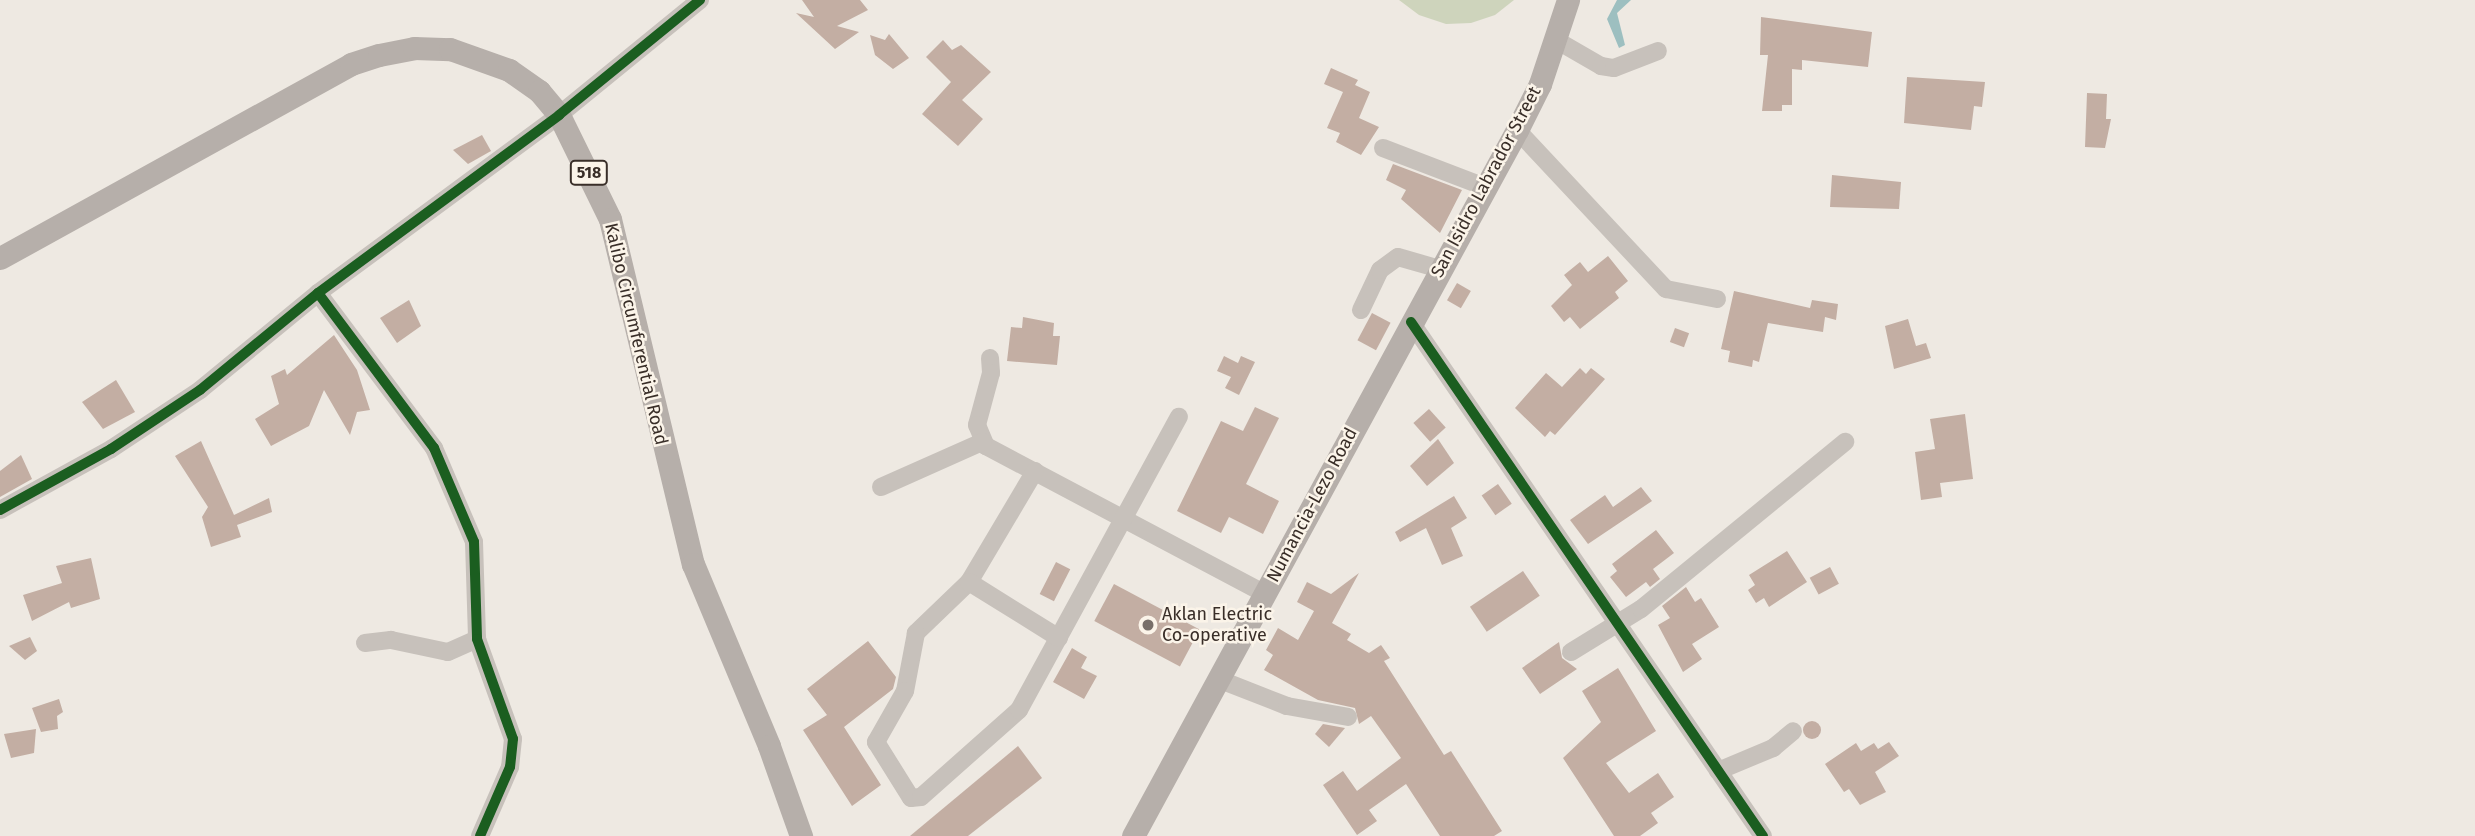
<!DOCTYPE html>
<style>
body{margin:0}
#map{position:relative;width:2475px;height:836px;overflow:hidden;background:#eee9e2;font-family:"Fira Sans",sans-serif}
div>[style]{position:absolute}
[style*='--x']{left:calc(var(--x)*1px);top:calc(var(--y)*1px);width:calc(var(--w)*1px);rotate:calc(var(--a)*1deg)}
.green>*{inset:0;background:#ced4bc}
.water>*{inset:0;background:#9dbfc0}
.building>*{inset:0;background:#c3aea3;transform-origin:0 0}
.round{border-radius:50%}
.minor>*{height:18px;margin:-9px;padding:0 9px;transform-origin:9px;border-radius:9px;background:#c7c1bb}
.major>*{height:23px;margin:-11.5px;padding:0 11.5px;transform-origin:11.5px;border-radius:11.5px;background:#b6afaa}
.cycleway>*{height:10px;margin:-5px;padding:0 5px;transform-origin:5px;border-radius:5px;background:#1b5e20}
.dots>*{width:19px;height:19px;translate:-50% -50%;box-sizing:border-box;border:4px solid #fbf4e9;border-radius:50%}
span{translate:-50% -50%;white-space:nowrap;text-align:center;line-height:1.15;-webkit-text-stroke:5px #fbf4e9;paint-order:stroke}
.shield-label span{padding:2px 5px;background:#fbf4e9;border:2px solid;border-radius:5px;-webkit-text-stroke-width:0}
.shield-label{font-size:16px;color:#392e28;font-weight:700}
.street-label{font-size:18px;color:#392e28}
.poi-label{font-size:18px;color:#392e28}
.left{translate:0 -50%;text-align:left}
</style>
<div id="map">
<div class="green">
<div style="clip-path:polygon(1399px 0,1514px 0,1495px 15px,1471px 23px,1446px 24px,1419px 15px)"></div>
</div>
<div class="water">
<div style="clip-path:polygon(1617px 0,1631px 0,1617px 13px,1625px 45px,1619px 48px,1607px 19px)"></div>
</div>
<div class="building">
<div style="clip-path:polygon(802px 0,860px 0,868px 10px,837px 26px,859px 32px,835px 49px,796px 13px,814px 17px)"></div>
<div style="clip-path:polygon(1761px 17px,1872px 32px,1868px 67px,1802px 60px,1802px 70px,1792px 69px,1792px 105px,1782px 105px,1782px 111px,1762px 111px,1768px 55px,1760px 55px)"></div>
<div style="clip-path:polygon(889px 34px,909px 58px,893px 69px,875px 55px,870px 35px,885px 40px)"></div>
<div style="clip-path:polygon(943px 40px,952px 50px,961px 45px,991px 72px,962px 100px,983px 119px,958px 146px,922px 114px,951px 82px,926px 57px)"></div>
<div style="clip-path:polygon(1331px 68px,1358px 80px,1355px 85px,1370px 92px,1359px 118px,1379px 127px,1361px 155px,1336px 142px,1340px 133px,1327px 128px,1343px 92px,1324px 84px)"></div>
<div style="clip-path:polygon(1907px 77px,1985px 82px,1982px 107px,1974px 106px,1971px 130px,1904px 123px)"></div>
<div style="clip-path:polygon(2087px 93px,2107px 94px,2106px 119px,2111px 119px,2105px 148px,2085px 147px)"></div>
<div style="clip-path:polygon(482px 135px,491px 151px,468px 164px,453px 150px)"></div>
<div style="clip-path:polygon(1393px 164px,1462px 190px,1440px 233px,1401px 199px,1406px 190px,1386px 180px)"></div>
<div style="clip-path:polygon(1832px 175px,1901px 182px,1899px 209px,1830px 207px)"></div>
<div style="clip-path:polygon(1608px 256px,1628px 281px,1615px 292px,1619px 298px,1580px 329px,1570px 317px,1564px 322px,1551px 306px,1572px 285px,1564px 275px,1580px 262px,1588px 272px)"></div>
<div style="left:1457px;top:283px;width:16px;height:20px;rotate:30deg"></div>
<div style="clip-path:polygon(1734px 291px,1810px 308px,1812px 300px,1838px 304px,1836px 320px,1825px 317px,1823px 332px,1768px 323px,1759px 362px,1753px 360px,1752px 367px,1728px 362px,1730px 351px,1721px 349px)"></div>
<div style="clip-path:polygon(409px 300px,421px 326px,397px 343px,380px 318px)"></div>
<div style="left:1372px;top:313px;width:21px;height:31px;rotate:28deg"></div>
<div style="clip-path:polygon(1023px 317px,1054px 323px,1053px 336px,1060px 336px,1057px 365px,1007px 361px,1011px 327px,1022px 328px)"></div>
<div style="clip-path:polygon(1908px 319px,1916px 346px,1926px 343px,1931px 358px,1894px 369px,1885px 326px)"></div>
<div style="left:1675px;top:328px;width:15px;height:15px;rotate:20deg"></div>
<div style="clip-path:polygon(334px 335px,357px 370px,370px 410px,357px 412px,350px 435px,324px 390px,309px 426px,271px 446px,255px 419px,279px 404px,271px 376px,285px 369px,287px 375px)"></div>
<div style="clip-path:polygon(1224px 356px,1238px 363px,1241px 356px,1255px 362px,1239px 395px,1225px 388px,1231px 377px,1217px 371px)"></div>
<div style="clip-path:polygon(1580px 368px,1586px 374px,1591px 368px,1605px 379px,1555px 435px,1550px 431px,1545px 437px,1515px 408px,1546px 373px,1562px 387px)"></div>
<div style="clip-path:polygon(116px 380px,135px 412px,103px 429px,82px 402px)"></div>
<div style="clip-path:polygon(1255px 407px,1279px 418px,1246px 484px,1279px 501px,1263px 534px,1229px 517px,1221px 533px,1177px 511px,1221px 421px,1243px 431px)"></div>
<div style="left:1429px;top:409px;width:25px;height:21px;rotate:48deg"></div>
<div style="clip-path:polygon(1965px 414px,1973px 479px,1940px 483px,1942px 497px,1921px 500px,1915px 452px,1935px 449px,1930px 419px)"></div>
<div style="clip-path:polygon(1438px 439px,1454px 463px,1427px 486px,1410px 466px)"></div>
<div style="clip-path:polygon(201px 441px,234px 515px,269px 498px,272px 512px,237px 525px,241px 537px,211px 547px,202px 517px,208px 507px,175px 456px)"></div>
<div style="clip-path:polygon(21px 455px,32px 479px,0 497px,0 471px)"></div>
<div style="left:1498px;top:484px;width:24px;height:20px;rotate:55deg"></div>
<div style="clip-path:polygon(1641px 487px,1652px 501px,1588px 544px,1570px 520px,1605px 495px,1613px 507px)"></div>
<div style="clip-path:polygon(1454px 496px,1467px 518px,1451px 528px,1463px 556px,1442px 565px,1426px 528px,1400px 542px,1395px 532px)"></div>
<div style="clip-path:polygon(1656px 530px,1674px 553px,1653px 569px,1660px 579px,1650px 587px,1646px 582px,1626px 597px,1610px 577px,1617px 571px,1612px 564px)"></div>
<div style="clip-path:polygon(1787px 551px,1807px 582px,1769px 607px,1764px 598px,1756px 603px,1748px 590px,1755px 585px,1749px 575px)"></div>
<div style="clip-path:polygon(91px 558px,100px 599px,71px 608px,69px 602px,32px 621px,23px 595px,62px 583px,56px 566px)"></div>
<div style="left:1056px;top:562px;width:16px;height:36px;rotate:27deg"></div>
<div style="left:1830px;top:567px;width:19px;height:23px;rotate:62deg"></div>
<div style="left:1523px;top:571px;width:30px;height:64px;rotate:56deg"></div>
<div style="clip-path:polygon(1359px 573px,1332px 623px,1351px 634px,1347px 640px,1369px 653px,1381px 645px,1390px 658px,1384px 661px,1444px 755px,1451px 751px,1502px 831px,1494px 836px,1440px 836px,1406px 784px,1369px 810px,1377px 821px,1357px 835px,1323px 785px,1343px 771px,1357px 791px,1401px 758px,1371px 716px,1359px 724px,1355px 708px,1318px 700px,1264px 670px,1273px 655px,1266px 650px,1278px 628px,1298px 640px,1314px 611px,1297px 602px,1307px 582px,1331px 594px)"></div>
<div style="left:1114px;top:584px;width:97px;height:42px;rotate:28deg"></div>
<div style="clip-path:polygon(1686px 587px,1695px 602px,1701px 598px,1719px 627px,1692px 644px,1702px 659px,1683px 672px,1658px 625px,1670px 618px,1662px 606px)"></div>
<div style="clip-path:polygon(30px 637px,37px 651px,25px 660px,9px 646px)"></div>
<div style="clip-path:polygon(868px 641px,896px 677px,893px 689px,844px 727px,881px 785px,852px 806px,803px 730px,827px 715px,807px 689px)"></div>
<div style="clip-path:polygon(1559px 642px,1562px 658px,1577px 669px,1540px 694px,1522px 668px)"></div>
<div style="clip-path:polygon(1072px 648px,1087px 657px,1081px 668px,1097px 676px,1084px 699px,1053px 682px)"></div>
<div style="clip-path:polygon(1618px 668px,1656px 731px,1606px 763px,1629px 793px,1658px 773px,1674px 797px,1651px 813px,1658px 823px,1640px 836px,1614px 836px,1563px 758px,1601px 722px,1582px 691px)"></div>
<div style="clip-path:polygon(59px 699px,63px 712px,57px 716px,58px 729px,41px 732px,32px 708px)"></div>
<div class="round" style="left:1803px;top:721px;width:18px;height:18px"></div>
<div style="clip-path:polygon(1323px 724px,1345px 728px,1329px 747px,1315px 734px)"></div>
<div style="clip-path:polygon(36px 729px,34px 753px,11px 758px,4px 734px)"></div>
<div style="clip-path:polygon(1889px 742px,1899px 756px,1875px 772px,1886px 792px,1860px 805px,1849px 789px,1844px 792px,1825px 764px,1856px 743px,1861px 751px,1874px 743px,1878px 749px)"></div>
<div style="clip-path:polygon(1018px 746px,1042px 778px,968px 836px,910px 836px)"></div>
</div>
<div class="minor">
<div style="--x:1556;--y:40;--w:52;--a:30"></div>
<div style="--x:1601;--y:66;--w:13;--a:9"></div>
<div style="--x:1614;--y:68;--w:47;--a:-21.1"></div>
<div style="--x:1517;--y:130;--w:218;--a:46.9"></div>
<div style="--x:1666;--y:289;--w:52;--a:11.1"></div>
<div style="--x:1383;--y:148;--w:109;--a:20.9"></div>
<div style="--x:318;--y:293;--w:194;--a:53.2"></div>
<div style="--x:434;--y:448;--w:102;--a:66.9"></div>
<div style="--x:474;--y:542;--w:97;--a:88.2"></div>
<div style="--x:477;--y:639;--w:106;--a:70.2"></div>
<div style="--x:513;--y:739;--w:28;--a:96"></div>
<div style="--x:510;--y:767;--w:75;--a:113.5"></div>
<div style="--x:1361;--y:310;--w:44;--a:-64.6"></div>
<div style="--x:1380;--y:270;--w:22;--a:-36"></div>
<div style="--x:1398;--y:257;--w:44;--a:15.9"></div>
<div style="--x:1411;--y:322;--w:623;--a:55.6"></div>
<div style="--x:990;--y:358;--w:15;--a:86"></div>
<div style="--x:991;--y:373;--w:54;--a:105.1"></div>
<div style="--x:977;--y:425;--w:23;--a:67"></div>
<div style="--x:986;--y:446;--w:314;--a:27.9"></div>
<div style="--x:1035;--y:471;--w:129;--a:120.7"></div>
<div style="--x:969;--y:582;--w:74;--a:136.1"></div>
<div style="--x:916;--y:633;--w:59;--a:100.7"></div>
<div style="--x:905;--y:691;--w:59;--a:119.6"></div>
<div style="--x:876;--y:742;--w:66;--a:58"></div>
<div style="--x:911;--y:798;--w:10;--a:-6"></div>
<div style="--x:921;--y:797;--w:131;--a:-41.6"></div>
<div style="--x:1019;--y:710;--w:334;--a:-61.4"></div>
<div style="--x:881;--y:487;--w:111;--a:-24"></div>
<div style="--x:0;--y:510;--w:127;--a:-28.8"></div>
<div style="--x:111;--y:449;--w:107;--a:-33.5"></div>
<div style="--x:200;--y:390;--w:153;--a:-39.4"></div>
<div style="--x:318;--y:293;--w:300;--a:-36.4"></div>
<div style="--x:559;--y:115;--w:182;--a:-39.2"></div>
<div style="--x:969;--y:582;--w:106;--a:31.9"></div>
<div style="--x:365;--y:643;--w:26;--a:-7"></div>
<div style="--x:391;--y:640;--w:58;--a:11.9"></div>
<div style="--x:448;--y:652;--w:32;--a:-24"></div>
<div style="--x:1571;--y:652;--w:82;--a:-31.6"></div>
<div style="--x:1641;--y:609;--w:264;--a:-39.3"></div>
<div style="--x:1218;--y:679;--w:74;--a:21.4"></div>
<div style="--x:1287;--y:706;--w:62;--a:10.2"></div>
<div style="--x:1718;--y:771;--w:60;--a:-22.7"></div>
<div style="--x:1773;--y:748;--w:26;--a:-40"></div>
</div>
<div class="major">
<div style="--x:0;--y:258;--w:401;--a:-28.9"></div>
<div style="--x:351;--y:64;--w:29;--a:-18"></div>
<div style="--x:379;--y:55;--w:36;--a:-11"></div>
<div style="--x:414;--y:48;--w:36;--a:2"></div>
<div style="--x:450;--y:49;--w:63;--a:19.6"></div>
<div style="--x:509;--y:70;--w:37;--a:35"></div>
<div style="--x:539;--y:91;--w:31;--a:50"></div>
<div style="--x:559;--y:115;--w:116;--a:63.9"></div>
<div style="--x:610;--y:219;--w:355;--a:76.5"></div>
<div style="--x:693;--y:564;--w:197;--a:67.3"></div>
<div style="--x:769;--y:746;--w:96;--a:70.4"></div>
<div style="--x:1133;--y:836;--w:804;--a:-61.46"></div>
<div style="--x:1517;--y:130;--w:51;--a:-63.4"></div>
<div style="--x:1540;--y:84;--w:89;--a:-71.6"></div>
</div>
<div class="cycleway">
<div style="--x:318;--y:293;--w:194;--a:53.2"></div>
<div style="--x:434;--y:448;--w:102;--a:66.9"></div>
<div style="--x:474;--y:542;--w:97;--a:88.2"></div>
<div style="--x:477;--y:639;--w:106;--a:70.2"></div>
<div style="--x:513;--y:739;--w:28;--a:96"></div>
<div style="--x:510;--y:767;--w:75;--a:113.5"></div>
<div style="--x:1411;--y:322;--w:623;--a:55.6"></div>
<div style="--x:0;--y:510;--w:127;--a:-28.8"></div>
<div style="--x:111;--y:449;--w:107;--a:-33.5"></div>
<div style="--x:200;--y:390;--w:153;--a:-39.4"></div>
<div style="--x:318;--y:293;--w:300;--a:-36.4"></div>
<div style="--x:559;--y:115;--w:182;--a:-39.2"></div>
</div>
<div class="dots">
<div style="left:1148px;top:625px;background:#786f69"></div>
</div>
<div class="shield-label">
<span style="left:589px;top:173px">518</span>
</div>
<div class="street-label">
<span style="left:1486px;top:182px;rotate:-62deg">San Isidro Labrador Street</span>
<span style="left:636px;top:334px;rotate:77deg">Kalibo Circumferential Road</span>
<span style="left:1312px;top:505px;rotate:-62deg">Numancia-Lezo Road</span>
</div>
<div class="poi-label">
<span class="left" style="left:1162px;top:625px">Aklan Electric<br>Co-operative</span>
</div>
</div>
